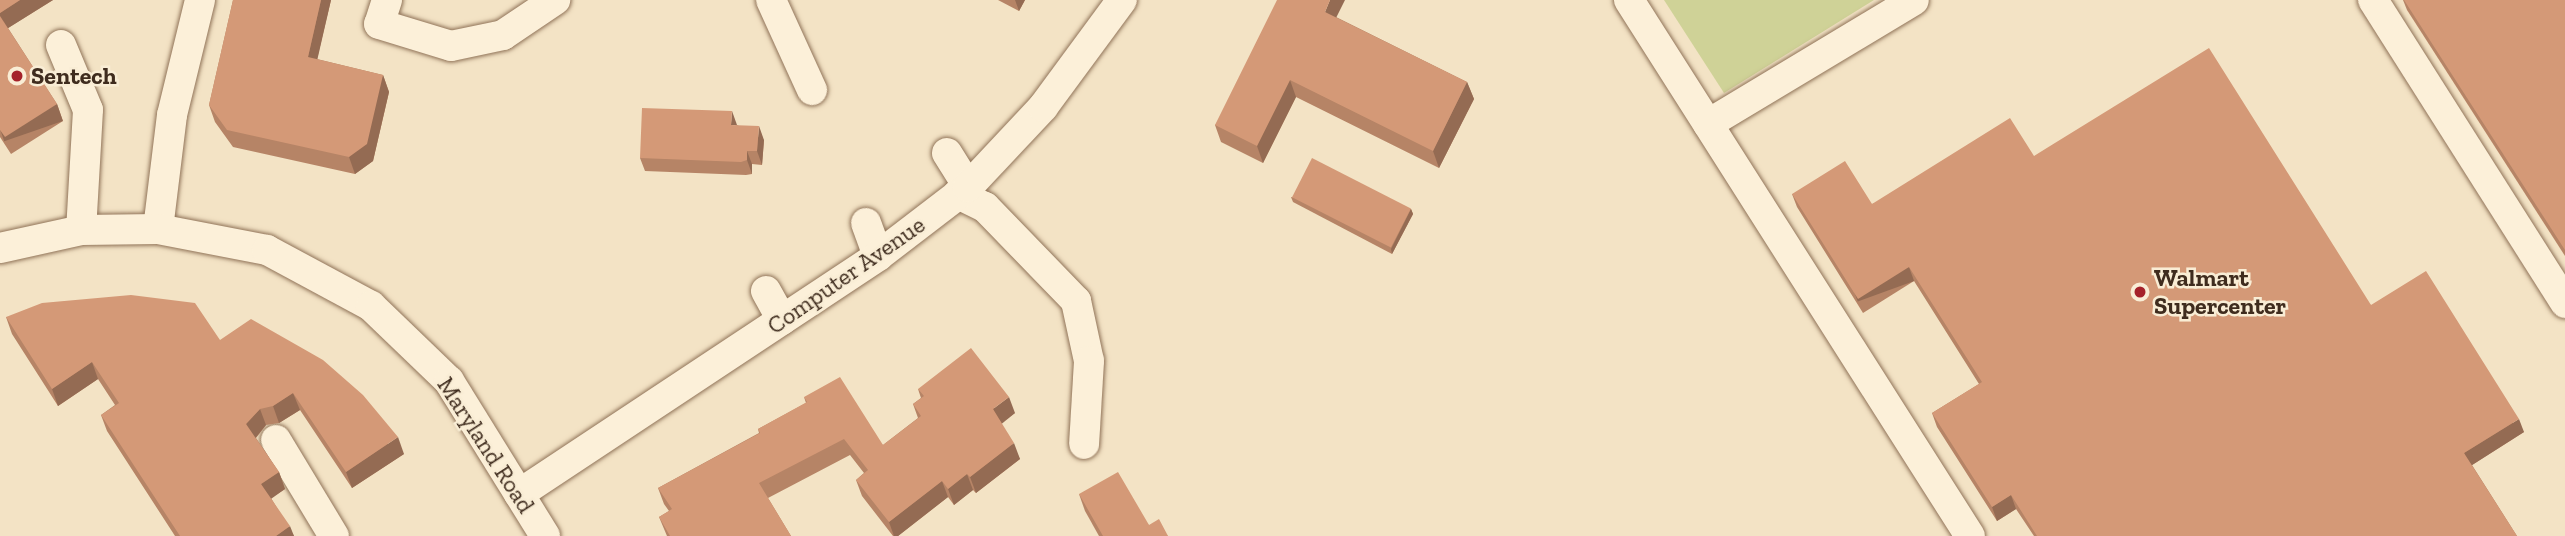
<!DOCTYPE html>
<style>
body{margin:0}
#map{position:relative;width:2565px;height:536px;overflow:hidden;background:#f3e3c5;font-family:"Zilla Slab",serif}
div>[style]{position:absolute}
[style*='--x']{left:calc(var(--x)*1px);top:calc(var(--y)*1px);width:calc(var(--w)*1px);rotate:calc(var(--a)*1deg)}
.green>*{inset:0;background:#cfd297}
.roads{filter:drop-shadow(0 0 2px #907358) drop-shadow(0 0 2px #907358)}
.minor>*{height:30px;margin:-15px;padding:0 15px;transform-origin:15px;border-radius:15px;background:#fcf0d9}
.wall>*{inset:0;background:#b68466}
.shaded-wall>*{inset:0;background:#946b53;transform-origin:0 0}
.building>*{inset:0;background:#d49977;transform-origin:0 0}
.dots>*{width:19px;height:19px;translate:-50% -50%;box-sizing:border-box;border:4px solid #f9edd5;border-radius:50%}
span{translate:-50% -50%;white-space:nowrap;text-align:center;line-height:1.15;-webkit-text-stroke:5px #f9edd5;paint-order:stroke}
.poi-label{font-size:24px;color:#3f2c1e;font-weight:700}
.left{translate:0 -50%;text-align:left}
.street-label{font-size:24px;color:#3f2c1e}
</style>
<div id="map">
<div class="green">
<div style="clip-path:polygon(1664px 0,1874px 0,1724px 93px)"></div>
</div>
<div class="roads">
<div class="minor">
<div style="--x:387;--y:0;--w:25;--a:108"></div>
<div style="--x:379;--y:24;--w:75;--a:17"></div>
<div style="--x:451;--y:46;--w:53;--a:-11.9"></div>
<div style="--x:503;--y:35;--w:63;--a:-33.9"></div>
<div style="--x:771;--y:0;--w:99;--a:65.5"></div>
<div style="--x:1629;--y:0;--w:635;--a:57.54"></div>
<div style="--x:2373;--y:0;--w:359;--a:57.6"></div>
<div style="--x:61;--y:45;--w:70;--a:67.4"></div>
<div style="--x:88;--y:110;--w:120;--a:93.3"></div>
<div style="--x:1708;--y:124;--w:240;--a:-31"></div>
<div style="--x:947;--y:153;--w:40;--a:58"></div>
<div style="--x:958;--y:194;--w:30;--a:26"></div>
<div style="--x:985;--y:207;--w:131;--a:45.9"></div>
<div style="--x:1076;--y:301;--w:61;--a:77.8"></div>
<div style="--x:1089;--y:361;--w:83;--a:93.4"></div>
<div style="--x:866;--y:223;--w:35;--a:70"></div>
<div style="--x:158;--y:229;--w:115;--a:-83"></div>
<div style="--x:172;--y:115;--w:118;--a:-76.3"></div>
<div style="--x:0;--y:248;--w:83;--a:-12.5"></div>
<div style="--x:81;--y:230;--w:77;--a:-0.7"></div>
<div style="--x:158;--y:229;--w:111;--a:10.9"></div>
<div style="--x:267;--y:250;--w:118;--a:28.3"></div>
<div style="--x:371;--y:306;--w:108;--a:43.9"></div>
<div style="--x:449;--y:381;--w:182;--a:58.2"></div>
<div style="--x:766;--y:291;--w:33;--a:61"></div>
<div style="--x:276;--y:440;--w:112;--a:58.9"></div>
<div style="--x:519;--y:494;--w:431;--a:-33.5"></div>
<div style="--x:878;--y:256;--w:113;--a:-37.5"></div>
<div style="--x:968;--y:187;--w:110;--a:-46.8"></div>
<div style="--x:1043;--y:107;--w:133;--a:-53.6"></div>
</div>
</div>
<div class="wall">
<div style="clip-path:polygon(0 0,53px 0,8px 28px,57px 104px,63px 121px,11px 154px,0 137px)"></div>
<div style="clip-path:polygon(233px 0,331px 0,317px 59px,383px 75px,389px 92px,373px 161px,355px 174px,233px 147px,215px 122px,209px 105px)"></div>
<div style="clip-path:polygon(998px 0,1025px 0,1019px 11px)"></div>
<div style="clip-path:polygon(2403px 0,2565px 0,2565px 256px,2407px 10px)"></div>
<div style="clip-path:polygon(1336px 17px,1467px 82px,1474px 99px,1439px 168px,1296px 97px,1263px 163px,1221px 142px,1215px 125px)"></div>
<div style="clip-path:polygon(737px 125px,764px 140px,762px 165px,752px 164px,752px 174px,746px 175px,645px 171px,640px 158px)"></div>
<div style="clip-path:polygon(2034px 156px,2371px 305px,2524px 432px,2472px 465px,2517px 536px,2034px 536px,2016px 509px,1997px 521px,1937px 427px,1932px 413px,1979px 384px,1914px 281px,1863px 313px,1797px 207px,1792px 194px,1872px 204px)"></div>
<div style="clip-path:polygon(1291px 197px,1411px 209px,1413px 214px,1392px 254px,1293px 202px)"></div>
<div style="clip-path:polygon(6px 317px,220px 340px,404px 454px,352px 488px,300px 410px,279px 423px,266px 425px,256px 438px,279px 472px,285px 489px,271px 498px,294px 536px,175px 536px,107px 431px,101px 415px,115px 405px,98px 379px,58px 406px,12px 334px)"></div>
<div style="clip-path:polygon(918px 389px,1015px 413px,1001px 423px,1020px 459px,976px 493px,973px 490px,954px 505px,948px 497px,898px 536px,893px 536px,862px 496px,856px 480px,864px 473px,850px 455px,768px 498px,791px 536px,667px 536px,659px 517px,669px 511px,664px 504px,658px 488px,759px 433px,758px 429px,806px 403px,804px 397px,883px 445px,918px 418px,913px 404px,921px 398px)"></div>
<div style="clip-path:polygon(1079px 494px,1149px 525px,1168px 536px,1099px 536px,1085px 511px)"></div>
</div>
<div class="shaded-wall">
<div style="clip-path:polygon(20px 0,53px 0,5px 30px,0 17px,0 13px)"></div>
<div style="clip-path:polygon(321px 0,331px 0,314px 74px,308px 57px)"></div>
<div style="clip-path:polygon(1015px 0,1025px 0,1019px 11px)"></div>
<div style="clip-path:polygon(1330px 0,1345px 0,1331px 28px,1325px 12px)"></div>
<div style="clip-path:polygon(383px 75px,389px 92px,373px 161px,355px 174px,349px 157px)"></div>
<div style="clip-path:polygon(1290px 80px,1296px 97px,1263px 163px,1257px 146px)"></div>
<div style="clip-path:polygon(1467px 82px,1474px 99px,1439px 168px,1433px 151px)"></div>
<div style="left:57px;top:104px;width:18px;height:62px;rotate:71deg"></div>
<div style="clip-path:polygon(732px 111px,737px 125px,731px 125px)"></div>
<div style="clip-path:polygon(759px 126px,764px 140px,762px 165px,757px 151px)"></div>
<div style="clip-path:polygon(747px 151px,752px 164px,752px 174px,747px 160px)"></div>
<div style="clip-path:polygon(1411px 209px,1413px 214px,1392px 254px,1391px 249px)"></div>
<div style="left:1909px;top:267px;width:15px;height:60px;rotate:70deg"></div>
<div style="clip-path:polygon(92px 362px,98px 379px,58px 406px,52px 389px)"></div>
<div style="clip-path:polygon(293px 393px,300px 410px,279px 423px,273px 406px)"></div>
<div style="clip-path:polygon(1009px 397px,1015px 413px,999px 426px,993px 409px)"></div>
<div style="clip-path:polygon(260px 409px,266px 425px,253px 441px,246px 424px)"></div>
<div style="clip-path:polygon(2519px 419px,2524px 432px,2469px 467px,2464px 453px)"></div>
<div style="clip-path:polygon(398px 437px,404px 454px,352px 488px,346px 472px)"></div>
<div style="clip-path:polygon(1014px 443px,1020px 459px,976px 493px,970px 477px)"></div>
<div style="clip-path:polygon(279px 472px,285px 489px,268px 501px,261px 484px)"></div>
<div style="clip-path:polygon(967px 474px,973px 490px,954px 505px,948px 489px)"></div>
<div style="clip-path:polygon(942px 481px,948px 497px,898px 536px,894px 536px,889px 522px)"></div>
<div style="clip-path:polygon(2011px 495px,2016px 509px,1997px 521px,1992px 507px)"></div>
<div style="clip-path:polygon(290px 526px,294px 536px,276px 536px)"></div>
</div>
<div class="building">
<div style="clip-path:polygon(0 0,20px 0,0 13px)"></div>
<div style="clip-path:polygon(233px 0,321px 0,308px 57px,383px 75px,367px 144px,349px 157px,227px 130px,209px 105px)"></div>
<div style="clip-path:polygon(1277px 0,1330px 0,1325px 12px,1467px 82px,1433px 151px,1290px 80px,1257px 146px,1215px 125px)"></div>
<div style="clip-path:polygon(2404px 0,2565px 0,2565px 250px)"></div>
<div style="clip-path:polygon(0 16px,57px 104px,5px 137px,0 130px)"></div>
<div style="clip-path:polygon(2209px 48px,2371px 305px,2426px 271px,2519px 419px,2464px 453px,2517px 536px,2037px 536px,2011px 495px,1992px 507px,1932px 413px,1982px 382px,1909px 267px,1858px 299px,1792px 194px,1845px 161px,1872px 204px,2010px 118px,2034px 156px)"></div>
<div style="clip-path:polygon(642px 108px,732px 111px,731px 125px,759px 126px,757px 151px,747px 151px,747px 160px,741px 162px,640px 158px)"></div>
<div style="left:1312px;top:158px;width:111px;height:44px;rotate:27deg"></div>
<div style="clip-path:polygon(131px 295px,195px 303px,220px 340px,251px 319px,323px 360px,363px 395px,398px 437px,346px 472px,293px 393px,273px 406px,260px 409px,246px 424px,279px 472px,261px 484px,290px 526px,276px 536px,180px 536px,101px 415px,119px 403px,92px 362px,52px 389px,6px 317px,42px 303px)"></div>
<div style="clip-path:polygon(971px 348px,1009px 397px,993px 409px,1014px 443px,970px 477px,967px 474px,948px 489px,942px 481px,889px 522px,856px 480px,868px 470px,844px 439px,759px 483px,791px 536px,670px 536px,659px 517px,672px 509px,658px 488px,760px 433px,758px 429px,807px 402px,804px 397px,840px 377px,883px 445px,921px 416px,913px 404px,924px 396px,918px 389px)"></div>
<div style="clip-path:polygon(1118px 472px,1149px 525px,1159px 519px,1168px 536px,1103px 536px,1079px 494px)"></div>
</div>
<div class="dots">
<div style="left:17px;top:76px;background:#a5222a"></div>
<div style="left:2140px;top:292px;background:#a5222a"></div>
</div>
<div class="poi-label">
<span class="left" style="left:31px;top:76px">Sentech</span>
<span class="left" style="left:2154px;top:292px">Walmart<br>Supercenter</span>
</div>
<div class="street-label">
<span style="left:846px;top:275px;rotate:-35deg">Computer Avenue</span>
<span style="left:486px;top:445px;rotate:57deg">Maryland Road</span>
</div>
</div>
